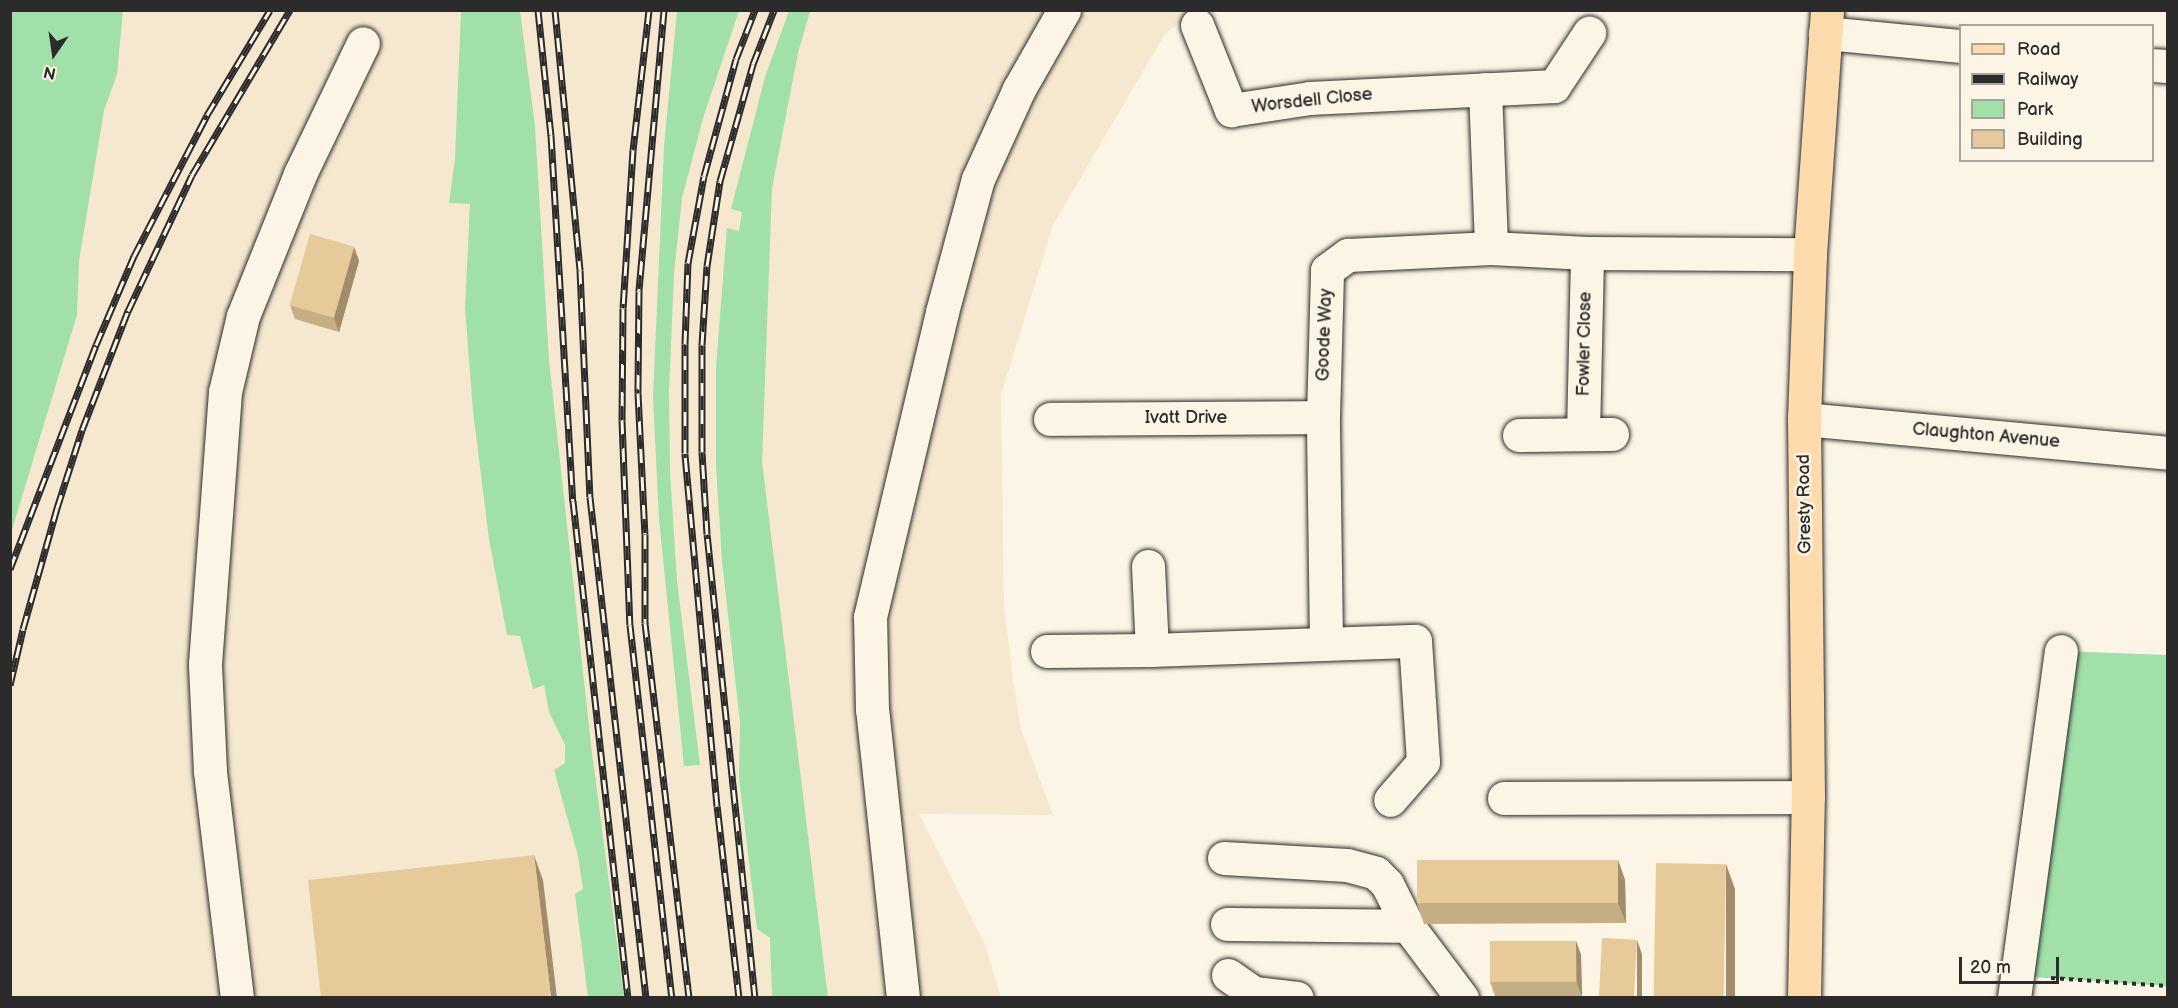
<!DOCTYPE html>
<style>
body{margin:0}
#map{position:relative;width:2178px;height:1008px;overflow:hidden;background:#fcf5e5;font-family:"Balsamiq Sans",sans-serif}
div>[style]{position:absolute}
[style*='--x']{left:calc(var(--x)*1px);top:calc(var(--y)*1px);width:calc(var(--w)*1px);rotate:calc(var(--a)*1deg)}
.built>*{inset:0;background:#f5e8ce}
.green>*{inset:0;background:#a1e0a8}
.path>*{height:4px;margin-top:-2px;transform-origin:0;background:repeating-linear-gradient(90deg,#2b2b2b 0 4.5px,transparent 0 9px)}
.roads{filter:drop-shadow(0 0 2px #2b2b2b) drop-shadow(0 0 2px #2b2b2b)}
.minor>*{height:33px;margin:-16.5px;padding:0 16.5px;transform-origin:16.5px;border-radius:16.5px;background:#fcf5e5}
.major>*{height:33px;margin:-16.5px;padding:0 16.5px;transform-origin:16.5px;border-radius:16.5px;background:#fedbac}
.rail>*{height:7px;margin-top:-3.5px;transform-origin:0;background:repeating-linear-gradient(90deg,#fcf5e5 0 14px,#2b2b2b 0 28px);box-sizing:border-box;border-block:2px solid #2b2b2b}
.wall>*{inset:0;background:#c6ae84}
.shaded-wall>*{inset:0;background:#a18d6c}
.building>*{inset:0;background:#e6ca9a;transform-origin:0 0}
span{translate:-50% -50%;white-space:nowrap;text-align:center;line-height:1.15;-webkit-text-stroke:5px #fcf5e5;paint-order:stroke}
.street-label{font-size:18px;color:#2b2b2b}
.frame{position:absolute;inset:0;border:12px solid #2b2b2b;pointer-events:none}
.legend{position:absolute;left:1959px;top:24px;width:195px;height:138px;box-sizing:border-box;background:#fcf5e5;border:2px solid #a8a49b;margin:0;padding:8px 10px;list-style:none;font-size:18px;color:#2b2b2b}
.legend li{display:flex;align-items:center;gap:12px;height:30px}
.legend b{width:30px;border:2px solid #a8a49b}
.north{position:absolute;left:24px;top:24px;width:60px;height:60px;-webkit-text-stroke:4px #fcf5e5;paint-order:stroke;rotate:193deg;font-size:16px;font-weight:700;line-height:24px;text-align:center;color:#2b2b2b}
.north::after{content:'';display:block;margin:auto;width:21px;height:27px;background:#2b2b2b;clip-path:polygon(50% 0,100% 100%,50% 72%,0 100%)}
.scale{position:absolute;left:1959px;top:957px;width:100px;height:27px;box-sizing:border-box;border:3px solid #2b2b2b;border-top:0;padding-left:8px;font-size:18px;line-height:21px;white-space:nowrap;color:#2b2b2b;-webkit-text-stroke:4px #fcf5e5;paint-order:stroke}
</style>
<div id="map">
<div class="built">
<div style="clip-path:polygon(10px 11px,1196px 11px,1165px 34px,1053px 225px,1001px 395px,1004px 603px,1013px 680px,1021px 729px,1053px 815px,919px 814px,984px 942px,1001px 997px,11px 997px)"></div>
</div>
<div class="green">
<div style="clip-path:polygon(11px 10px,123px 11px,117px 74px,104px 111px,79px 261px,77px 315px,11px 533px)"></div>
<div style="clip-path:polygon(461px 11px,520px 11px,535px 126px,549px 360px,591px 745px,624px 997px,588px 997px,575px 894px,583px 889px,578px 856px,554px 770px,565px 763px,565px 745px,549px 712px,544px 685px,533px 689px,520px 636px,507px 635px,489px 539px,473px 411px,465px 308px,470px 204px,449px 203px,455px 159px)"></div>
<div style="clip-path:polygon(677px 11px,739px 11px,704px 115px,682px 198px,674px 274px,669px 391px,670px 472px,677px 581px,700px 765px,684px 766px,659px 519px,653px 397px,664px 146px)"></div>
<div style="clip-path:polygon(789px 11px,810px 11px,798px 53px,772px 188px,762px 462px,828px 998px,772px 997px,770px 938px,757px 929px,739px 778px,740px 723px,722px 561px,716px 466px,716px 367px,727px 228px,739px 231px,742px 212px,731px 209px,765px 77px)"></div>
<div style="clip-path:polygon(2061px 651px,2167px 655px,2167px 986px,2017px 976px)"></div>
</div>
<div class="path">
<div style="--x:2051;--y:978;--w:117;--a:3.9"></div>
</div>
<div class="roads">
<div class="minor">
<div style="--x:1197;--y:25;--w:92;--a:68.2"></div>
<div style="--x:1231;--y:110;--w:80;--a:-8.6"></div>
<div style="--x:1310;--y:98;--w:244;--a:-2.8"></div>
<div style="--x:1554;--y:86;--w:64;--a:-56.6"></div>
<div style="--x:1825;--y:33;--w:136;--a:5.5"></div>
<div style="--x:2152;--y:65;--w:16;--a:4"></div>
<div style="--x:1485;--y:89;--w:159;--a:87.8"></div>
<div style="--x:1050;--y:419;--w:273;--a:-0.4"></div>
<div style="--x:1804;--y:419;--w:366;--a:5.3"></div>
<div style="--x:1583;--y:434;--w:181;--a:-88.7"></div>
<div style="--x:1519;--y:435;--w:93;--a:-0.6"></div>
<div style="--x:1148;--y:566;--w:84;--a:87.3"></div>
<div style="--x:1326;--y:642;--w:225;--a:-90.8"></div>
<div style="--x:1323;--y:417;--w:147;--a:-88.4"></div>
<div style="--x:1327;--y:270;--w:26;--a:-36"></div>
<div style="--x:1348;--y:255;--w:143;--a:-2.8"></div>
<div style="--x:1491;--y:248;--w:96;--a:3"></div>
<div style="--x:1587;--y:253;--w:223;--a:0.3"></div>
<div style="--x:1047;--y:651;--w:105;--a:-0.5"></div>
<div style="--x:1152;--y:650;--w:263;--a:-2"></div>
<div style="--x:1415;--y:641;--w:121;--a:86.2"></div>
<div style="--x:1423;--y:762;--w:50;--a:131"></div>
<div style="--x:1504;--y:798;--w:304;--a:-0.2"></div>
<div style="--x:1224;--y:858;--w:123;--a:3.3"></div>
<div style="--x:1347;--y:865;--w:30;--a:15"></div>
<div style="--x:1376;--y:873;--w:16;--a:45"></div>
<div style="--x:1387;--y:884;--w:47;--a:63.4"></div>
<div style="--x:1408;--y:926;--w:90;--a:53.1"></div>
<div style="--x:1227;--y:924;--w:181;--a:0.6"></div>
<div style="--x:1228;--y:975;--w:32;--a:35"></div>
<div style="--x:1254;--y:993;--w:43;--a:6.6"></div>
<div style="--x:237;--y:998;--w:229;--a:-96.8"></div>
<div style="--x:210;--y:771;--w:107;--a:-92.7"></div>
<div style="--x:205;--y:664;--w:273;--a:-85.8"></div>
<div style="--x:225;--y:392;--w:78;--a:-76.7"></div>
<div style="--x:243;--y:316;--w:153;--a:-68.1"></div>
<div style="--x:300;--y:174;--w:145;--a:-64.3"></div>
<div style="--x:903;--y:998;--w:290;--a:-96.1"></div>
<div style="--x:872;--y:710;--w:93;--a:-91.2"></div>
<div style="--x:870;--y:617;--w:313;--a:-76.7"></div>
<div style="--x:942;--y:312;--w:138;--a:-74.9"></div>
<div style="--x:978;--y:179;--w:99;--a:-65.5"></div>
<div style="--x:1019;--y:89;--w:91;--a:-60.3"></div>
<div style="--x:2014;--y:998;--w:350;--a:-82.3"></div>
</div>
<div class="major">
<div style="--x:1804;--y:998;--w:201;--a:-88.9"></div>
<div style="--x:1808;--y:797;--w:378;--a:-90.6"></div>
<div style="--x:1804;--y:419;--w:165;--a:-87.9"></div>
<div style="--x:1810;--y:254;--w:245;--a:-86"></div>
</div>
</div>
<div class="rail">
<div style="--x:538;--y:10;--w:126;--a:84.1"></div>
<div style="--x:551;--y:135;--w:367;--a:86.6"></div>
<div style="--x:573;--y:501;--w:500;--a:83.69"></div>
<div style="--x:555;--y:10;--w:261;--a:84.5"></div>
<div style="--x:580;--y:270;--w:227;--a:87.5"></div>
<div style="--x:590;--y:497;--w:504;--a:83.62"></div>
<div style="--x:649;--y:10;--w:141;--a:96.5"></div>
<div style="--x:633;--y:150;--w:158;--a:93.6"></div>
<div style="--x:623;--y:308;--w:112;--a:90.5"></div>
<div style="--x:622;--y:420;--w:205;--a:87.8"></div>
<div style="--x:630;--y:625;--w:375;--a:83.6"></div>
<div style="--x:664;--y:10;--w:282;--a:95.1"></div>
<div style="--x:639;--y:291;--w:102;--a:90.6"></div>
<div style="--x:638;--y:393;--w:141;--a:87.2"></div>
<div style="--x:645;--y:534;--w:89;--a:90"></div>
<div style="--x:645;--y:623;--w:378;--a:83.3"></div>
<div style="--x:10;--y:569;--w:240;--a:-69"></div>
<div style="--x:96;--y:345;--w:97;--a:-66.9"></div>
<div style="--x:134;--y:256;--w:159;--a:-62.6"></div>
<div style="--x:207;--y:115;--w:122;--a:-59"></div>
<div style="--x:10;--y:685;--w:57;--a:-76.9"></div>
<div style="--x:23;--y:629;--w:126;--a:-74.3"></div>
<div style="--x:57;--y:508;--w:82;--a:-72.2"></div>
<div style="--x:82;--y:430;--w:128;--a:-68.9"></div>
<div style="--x:128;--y:311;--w:150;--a:-64.8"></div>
<div style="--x:192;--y:175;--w:192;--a:-59.3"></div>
<div style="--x:739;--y:998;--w:193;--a:-96.5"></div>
<div style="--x:717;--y:806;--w:354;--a:-95.2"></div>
<div style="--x:685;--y:453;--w:109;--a:-90"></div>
<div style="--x:685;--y:344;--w:81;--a:-87.9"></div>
<div style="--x:688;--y:263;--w:88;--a:-79.6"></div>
<div style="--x:704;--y:176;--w:121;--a:-74.7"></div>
<div style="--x:736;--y:59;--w:53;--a:-68.8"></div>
<div style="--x:755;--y:998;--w:466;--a:-95.9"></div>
<div style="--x:707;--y:534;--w:82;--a:-93.5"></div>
<div style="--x:702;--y:452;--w:107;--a:-90"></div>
<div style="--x:702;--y:345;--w:79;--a:-86.4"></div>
<div style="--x:707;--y:266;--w:86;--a:-81.3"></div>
<div style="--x:720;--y:181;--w:122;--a:-74.2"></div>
<div style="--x:753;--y:64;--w:58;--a:-68.7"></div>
</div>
<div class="wall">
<div style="clip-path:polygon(354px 247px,359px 261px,339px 332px,295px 319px,290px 305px)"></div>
<div style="clip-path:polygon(1618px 860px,1625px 880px,1626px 923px,1424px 924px,1417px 904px)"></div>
<div style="clip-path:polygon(1576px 941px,1581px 955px,1582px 997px,1495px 996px,1490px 982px)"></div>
</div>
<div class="shaded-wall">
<div style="clip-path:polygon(354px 247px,359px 261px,339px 332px,334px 318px)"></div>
<div style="clip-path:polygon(534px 855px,543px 880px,557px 998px,551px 998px)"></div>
<div style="clip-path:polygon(1618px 860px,1625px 880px,1626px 923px,1618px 903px)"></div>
<div style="clip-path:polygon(1726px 864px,1735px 889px,1735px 998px,1726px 998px)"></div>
<div style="clip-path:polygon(1637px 940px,1642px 954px,1642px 998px,1637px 998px)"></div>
<div style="clip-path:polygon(1576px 941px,1581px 955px,1582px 997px,1577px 983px)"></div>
</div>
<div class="building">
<div style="left:310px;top:234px;width:46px;height:74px;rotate:16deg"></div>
<div style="clip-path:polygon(534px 855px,551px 998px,321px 998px,308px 880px)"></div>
<div style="left:1618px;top:860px;width:43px;height:201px;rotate:90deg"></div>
<div style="left:1656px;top:863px;width:70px;height:135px;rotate:1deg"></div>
<div style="left:1602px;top:938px;width:35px;height:60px;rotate:3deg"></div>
<div style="left:1490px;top:941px;width:86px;height:41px"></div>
</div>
<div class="street-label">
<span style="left:1312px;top:101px;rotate:-6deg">Worsdell Close</span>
<span style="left:1325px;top:335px;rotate:-88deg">Goode Way</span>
<span style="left:1585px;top:344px;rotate:-89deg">Fowler Close</span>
<span style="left:1186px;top:418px">Ivatt Drive</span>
<span style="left:1986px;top:436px;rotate:5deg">Claughton Avenue</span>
<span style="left:1805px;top:504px;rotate:-91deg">Gresty Road</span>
</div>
<div class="frame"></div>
<ul class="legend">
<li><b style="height:8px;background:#fedbac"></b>Road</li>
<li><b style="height:8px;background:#2b2b2b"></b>Railway</li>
<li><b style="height:16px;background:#a1e0a8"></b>Park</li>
<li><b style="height:16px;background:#e6ca9a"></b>Building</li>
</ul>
<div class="north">N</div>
<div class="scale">20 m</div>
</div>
